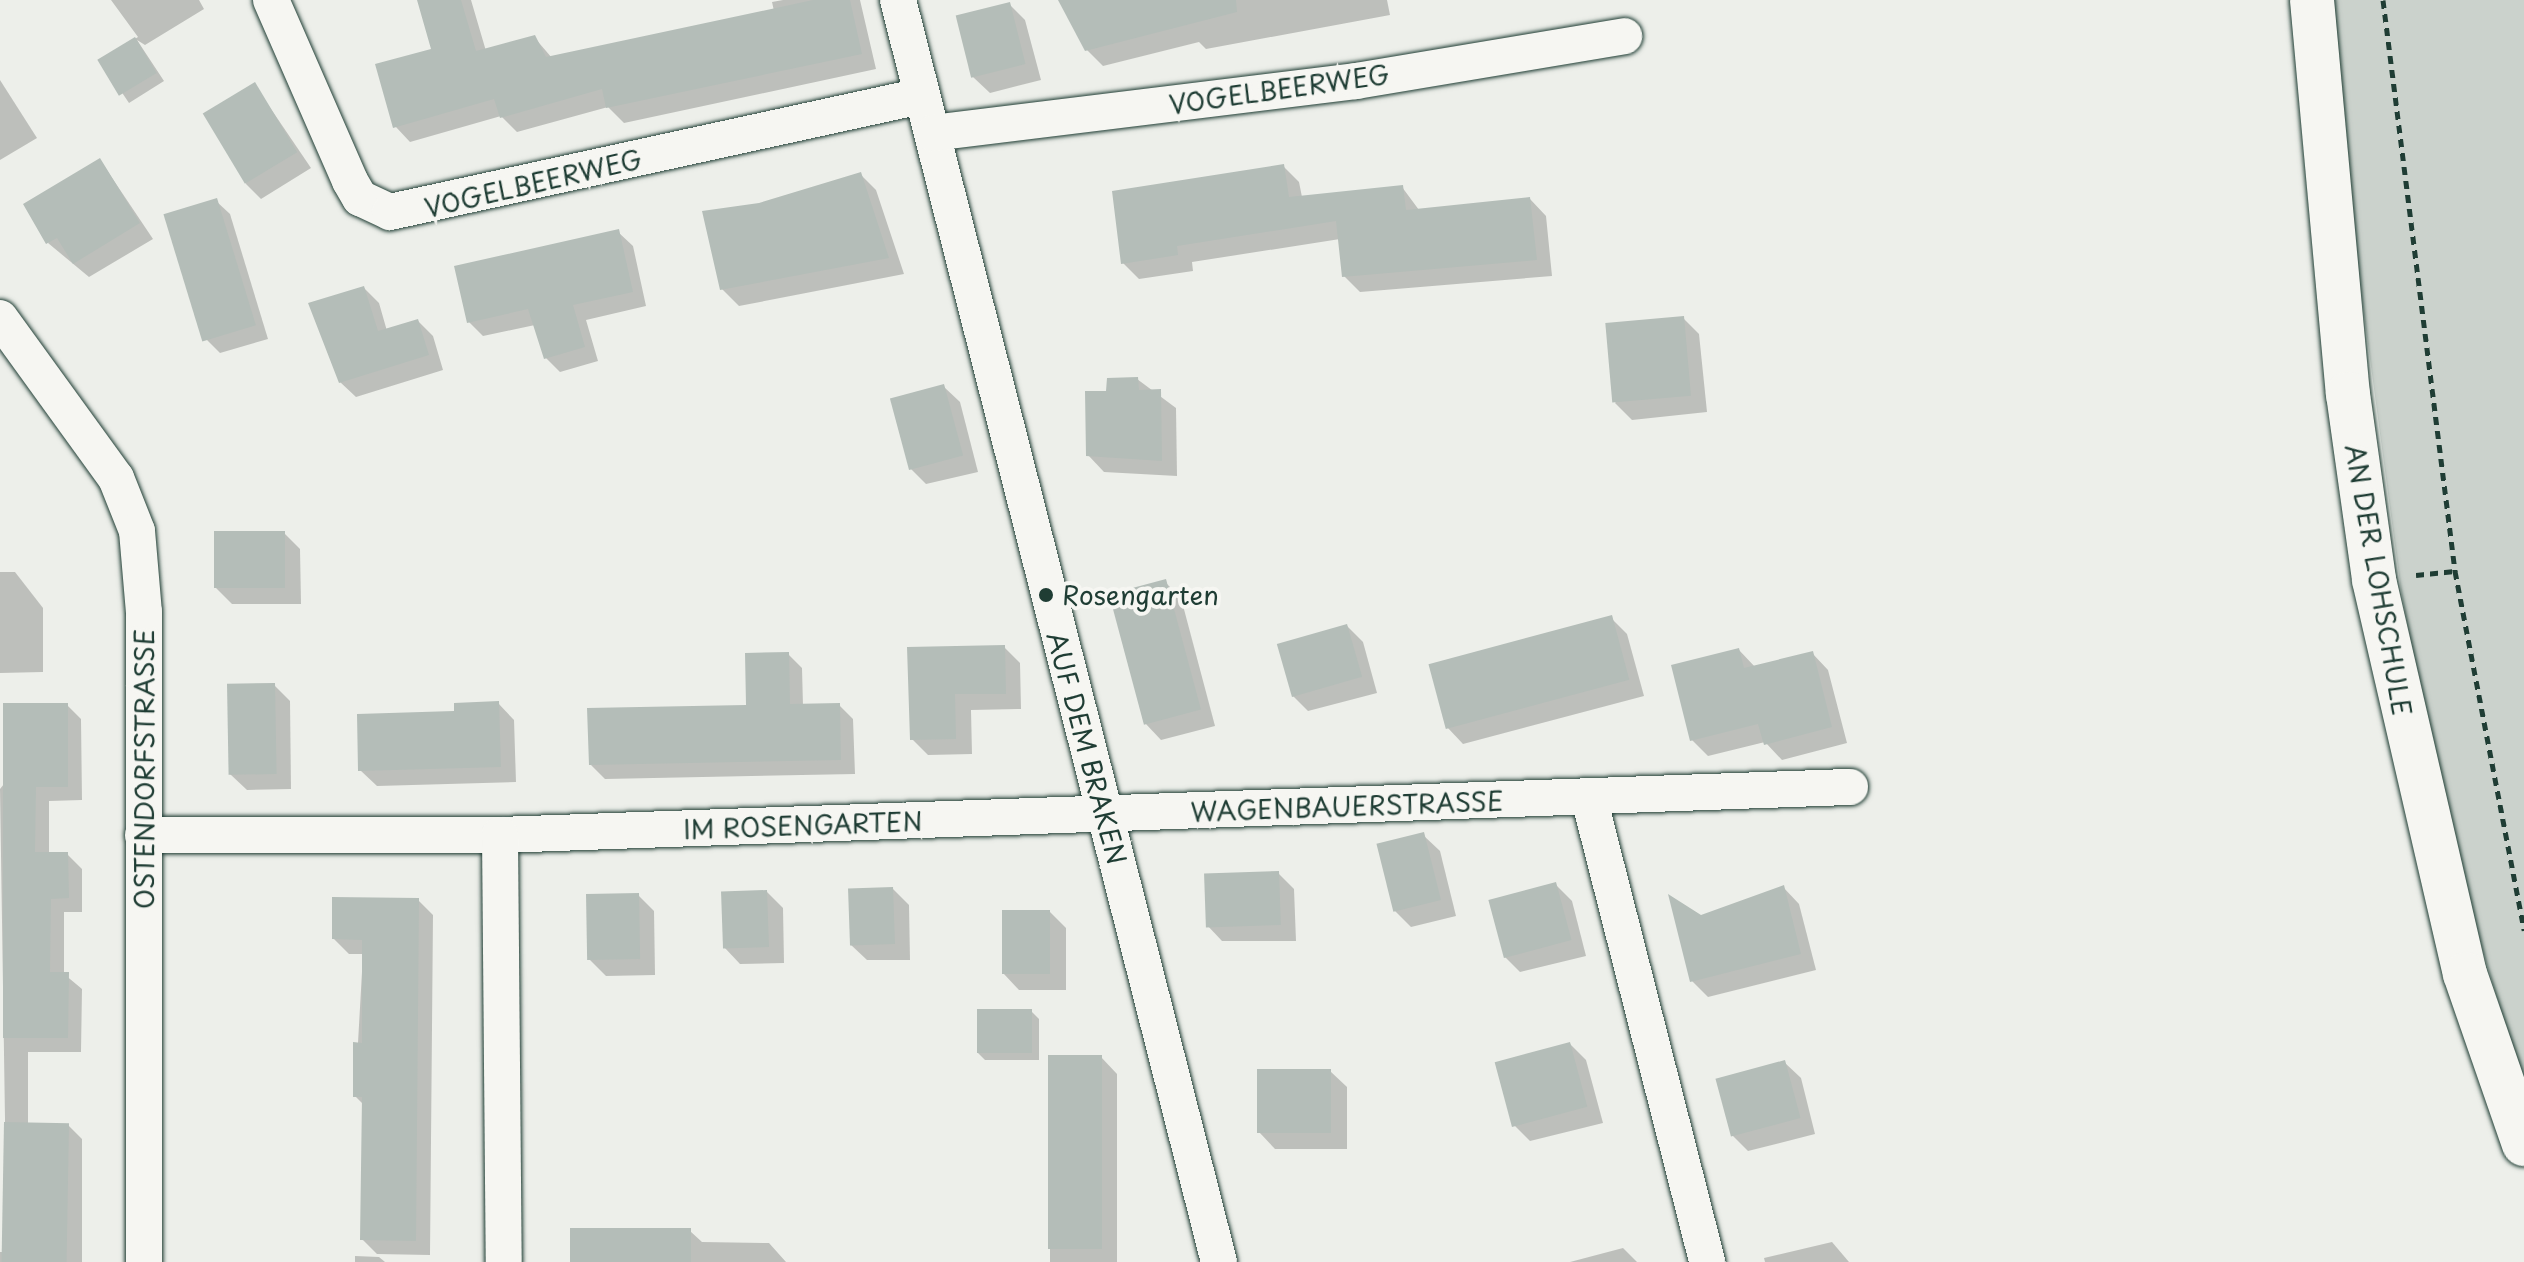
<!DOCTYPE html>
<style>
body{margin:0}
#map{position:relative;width:2524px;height:1262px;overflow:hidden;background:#edefea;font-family:"Playpen Sans",sans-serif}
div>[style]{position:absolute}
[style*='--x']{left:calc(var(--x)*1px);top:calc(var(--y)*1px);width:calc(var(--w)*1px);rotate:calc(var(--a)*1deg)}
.green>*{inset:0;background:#cbd2cc}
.shadow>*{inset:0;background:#0003}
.building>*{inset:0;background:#b4bdb8;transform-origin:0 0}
.path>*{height:5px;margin-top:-2.5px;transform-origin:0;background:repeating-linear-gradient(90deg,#1f3d34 0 8px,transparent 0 14px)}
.roads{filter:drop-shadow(0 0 2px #1f3d34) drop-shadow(0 0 2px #1f3d34)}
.street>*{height:36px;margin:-18px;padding:0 18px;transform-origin:18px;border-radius:18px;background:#f6f6f2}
.secondary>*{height:44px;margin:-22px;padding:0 22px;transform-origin:22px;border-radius:22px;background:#f6f6f2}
.dots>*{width:22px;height:22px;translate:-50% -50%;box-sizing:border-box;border:4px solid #f6f6f2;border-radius:50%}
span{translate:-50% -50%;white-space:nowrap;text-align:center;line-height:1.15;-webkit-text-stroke:8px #f6f6f2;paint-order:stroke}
.street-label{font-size:26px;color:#1f3d34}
.poi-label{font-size:26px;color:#1f3d34}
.left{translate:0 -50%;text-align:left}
</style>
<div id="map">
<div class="green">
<div style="clip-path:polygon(2332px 0,2524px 0,2524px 1087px,2445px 825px,2401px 590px,2351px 217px)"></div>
</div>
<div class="shadow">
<div style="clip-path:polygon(111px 0,199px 0,204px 9px,145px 45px,137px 40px,164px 81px,129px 103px,100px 60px,138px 37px)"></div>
<div style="clip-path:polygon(419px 0,471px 0,486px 51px,534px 37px,552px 58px,774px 11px,772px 2px,783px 0,860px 0,876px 69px,624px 123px,608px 107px,517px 132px,501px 116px,410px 142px,395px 126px,434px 50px)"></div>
<div style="clip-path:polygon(1069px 0,1387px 0,1390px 15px,1206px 49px,1199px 42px,1103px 66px,1087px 50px)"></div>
<div style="clip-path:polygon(1009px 4px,1025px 20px,1041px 80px,990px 93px,973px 77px)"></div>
<div style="clip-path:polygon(0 80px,37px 138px,0 160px)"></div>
<div style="clip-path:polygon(254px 84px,311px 168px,261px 199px,246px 184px)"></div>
<div style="clip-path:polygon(100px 160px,153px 239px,89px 277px,48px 243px)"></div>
<div style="clip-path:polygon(1283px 166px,1299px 182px,1302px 197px,1402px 187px,1419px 210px,1530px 199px,1546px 216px,1552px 276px,1360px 292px,1344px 276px,1340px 239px,1192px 262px,1193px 271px,1139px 279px,1123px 263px)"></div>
<div style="clip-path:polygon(860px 174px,876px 190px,904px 274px,739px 306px,722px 289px,760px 205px)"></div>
<div style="clip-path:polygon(216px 201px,230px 214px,268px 339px,220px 353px,207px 340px)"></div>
<div style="clip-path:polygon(618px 232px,633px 246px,646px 306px,586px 320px,598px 361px,560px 372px,546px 358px,535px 325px,483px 336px,469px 322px)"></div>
<div style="clip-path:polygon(364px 288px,379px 303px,387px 331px,418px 321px,433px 336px,443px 370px,356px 397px,340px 382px)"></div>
<div style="clip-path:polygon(1683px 318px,1699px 334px,1707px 412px,1632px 420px,1615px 403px)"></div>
<div style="clip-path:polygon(1137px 379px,1176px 408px,1177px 476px,1104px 472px,1088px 455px,1108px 393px)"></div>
<div style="clip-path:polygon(943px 386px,960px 402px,978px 472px,926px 484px,910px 468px)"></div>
<div style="clip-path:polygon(284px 533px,300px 549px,301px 604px,232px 604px,216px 588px)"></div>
<div style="clip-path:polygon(0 572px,15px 572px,43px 608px,43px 672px,0 673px)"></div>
<div style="clip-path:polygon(1165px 582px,1181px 598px,1215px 726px,1161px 740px,1145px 723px)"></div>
<div style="clip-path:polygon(1611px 618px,1627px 634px,1644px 696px,1463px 744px,1447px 727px)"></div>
<div style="clip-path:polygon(1347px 626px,1363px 642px,1377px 693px,1308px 711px,1292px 695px)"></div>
<div style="clip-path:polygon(1004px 647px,1020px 663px,1021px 709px,971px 710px,972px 754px,928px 755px,912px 739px,909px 649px)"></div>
<div style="clip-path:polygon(1739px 650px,1756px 668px,1812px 653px,1828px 670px,1847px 743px,1782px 760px,1765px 742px,1708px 756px,1692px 740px)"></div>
<div style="clip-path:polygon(788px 654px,802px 668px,803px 706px,839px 705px,853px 719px,855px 774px,605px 779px,591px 765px,749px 707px)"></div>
<div style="clip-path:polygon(274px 685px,290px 701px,291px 789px,247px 790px,230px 774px)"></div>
<div style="clip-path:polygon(498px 703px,514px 720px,516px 782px,377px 786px,360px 770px,457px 713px)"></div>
<div style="clip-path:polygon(67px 705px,81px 719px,82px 800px,49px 801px,49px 854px,67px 854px,82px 869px,82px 912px,64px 912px,64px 974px,82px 989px,81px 1052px,28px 1052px,28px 1124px,68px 1125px,82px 1139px,82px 1262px,0 1262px,0 1252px,7px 1252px,0 789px)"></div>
<div style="clip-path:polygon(1423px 835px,1440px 851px,1456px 916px,1411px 927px,1395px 911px)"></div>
<div style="clip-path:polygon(1278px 873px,1294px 889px,1296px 941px,1222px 941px,1206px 924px)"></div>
<div style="clip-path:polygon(1555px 884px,1572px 901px,1586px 956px,1520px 972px,1504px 956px)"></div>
<div style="clip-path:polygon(1783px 887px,1799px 904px,1816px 970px,1708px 997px,1692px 981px,1701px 917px)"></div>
<div style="clip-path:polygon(893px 889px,909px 905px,910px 960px,867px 960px,850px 944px)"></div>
<div style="clip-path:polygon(767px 892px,783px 908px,784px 963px,740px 964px,724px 947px)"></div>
<div style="clip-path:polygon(638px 895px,654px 911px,655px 975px,606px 976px,589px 959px)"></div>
<div style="clip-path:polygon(418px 900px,433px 915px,430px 1255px,377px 1254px,362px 1239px,364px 1105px,355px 1096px,363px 954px,349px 954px,334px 939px)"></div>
<div style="clip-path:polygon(1050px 912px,1066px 928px,1066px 990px,1019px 990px,1003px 973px)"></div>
<div style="clip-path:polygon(1031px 1011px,1039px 1019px,1039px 1060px,985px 1060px,977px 1052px)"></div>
<div style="clip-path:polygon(1570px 1044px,1586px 1060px,1603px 1123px,1530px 1141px,1514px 1125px)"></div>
<div style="clip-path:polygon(1050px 1057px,1101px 1057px,1117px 1074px,1117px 1262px,1050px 1262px)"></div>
<div style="clip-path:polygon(1784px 1062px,1801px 1078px,1815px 1134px,1748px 1151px,1732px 1135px)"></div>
<div style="clip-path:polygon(1330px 1071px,1347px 1087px,1347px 1149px,1275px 1149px,1259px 1132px)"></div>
<div style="clip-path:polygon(690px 1231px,702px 1242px,769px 1243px,786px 1262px,572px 1262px)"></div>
<div style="clip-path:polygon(1832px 1242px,1849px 1262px,1765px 1262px,1764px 1258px)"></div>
<div style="clip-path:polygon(1623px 1248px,1637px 1262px,1570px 1262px)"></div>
<div style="clip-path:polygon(355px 1256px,379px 1257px,385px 1262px,355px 1262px)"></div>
</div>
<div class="building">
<div style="clip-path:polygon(417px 0,461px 0,476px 51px,535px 35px,546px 57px,813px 0,850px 0,862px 54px,606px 108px,602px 89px,500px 118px,494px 99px,393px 128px,375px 64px,431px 49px)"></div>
<div style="clip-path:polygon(1058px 0,1236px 0,1237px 12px,1085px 51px)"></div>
<div style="left:1010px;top:2px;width:64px;height:56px;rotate:76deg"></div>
<div style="left:135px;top:37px;width:42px;height:44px;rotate:59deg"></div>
<div style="left:255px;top:82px;width:82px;height:61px;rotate:59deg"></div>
<div style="clip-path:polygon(100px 158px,140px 223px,73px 264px,57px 238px,46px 244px,23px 204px)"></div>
<div style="clip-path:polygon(1284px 164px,1289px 197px,1403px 185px,1406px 210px,1530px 197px,1537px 260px,1342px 277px,1336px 221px,1177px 246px,1178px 255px,1121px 264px,1112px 191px)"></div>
<div style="clip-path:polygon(861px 172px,889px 258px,720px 290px,702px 211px,759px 203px)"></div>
<div style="left:217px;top:198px;width:133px;height:56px;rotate:73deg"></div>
<div style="clip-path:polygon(619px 229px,633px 292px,573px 305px,585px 347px,544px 359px,528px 309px,467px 323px,454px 266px)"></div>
<div style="clip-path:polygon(364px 286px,378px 331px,418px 319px,429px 355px,339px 383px,308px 303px)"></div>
<div style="left:1684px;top:316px;width:80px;height:79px;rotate:85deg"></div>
<div style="clip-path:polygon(1138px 377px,1139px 390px,1161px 389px,1162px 461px,1086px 456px,1085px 391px,1106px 391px,1107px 378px)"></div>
<div style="left:944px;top:384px;width:74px;height:56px;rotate:75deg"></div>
<div style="left:285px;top:531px;width:57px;height:71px;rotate:90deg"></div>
<div style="left:1166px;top:579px;width:135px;height:59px;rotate:75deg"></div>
<div style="left:1612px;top:615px;width:67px;height:190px;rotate:75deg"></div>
<div style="left:1347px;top:624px;width:55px;height:73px;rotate:74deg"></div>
<div style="clip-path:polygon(1005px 645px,1006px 694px,955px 694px,956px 739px,910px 740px,907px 647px)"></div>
<div style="clip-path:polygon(1739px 648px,1744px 668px,1813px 651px,1832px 727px,1764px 745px,1758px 724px,1690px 741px,1671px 665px)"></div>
<div style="clip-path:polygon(789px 652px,790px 704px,840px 703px,841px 760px,589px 765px,587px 708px,746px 705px,745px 653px)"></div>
<div style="left:275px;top:683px;width:91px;height:48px;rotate:89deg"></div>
<div style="clip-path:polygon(499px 701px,501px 767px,358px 771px,357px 714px,454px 711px,454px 703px)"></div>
<div style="clip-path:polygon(3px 703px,68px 703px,68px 787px,36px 787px,35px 852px,68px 852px,69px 898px,51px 899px,50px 972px,69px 972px,68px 1038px,3px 1038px)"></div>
<div style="left:1424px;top:832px;width:70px;height:49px;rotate:76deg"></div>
<div style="left:1279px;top:871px;width:54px;height:75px;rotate:88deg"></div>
<div style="left:1556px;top:882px;width:60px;height:70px;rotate:75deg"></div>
<div style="clip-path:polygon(1784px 885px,1801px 954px,1690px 982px,1668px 894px,1701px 915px)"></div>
<div style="left:893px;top:887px;width:57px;height:45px;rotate:88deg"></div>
<div style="left:767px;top:890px;width:57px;height:46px;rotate:88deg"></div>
<div style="left:639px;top:893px;width:66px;height:53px;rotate:89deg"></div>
<div style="clip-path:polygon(332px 897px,419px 898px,416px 1241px,360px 1240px,362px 1097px,353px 1097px,353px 1042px,362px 1043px,362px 940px,332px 939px)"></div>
<div style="left:1002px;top:910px;width:48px;height:64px"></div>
<div style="left:977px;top:1009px;width:55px;height:44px"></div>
<div style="left:1570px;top:1042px;width:67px;height:78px;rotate:75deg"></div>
<div style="left:1048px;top:1055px;width:54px;height:194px"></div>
<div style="left:1785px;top:1060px;width:60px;height:72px;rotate:75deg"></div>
<div style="left:1257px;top:1069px;width:74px;height:64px"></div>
<div style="left:4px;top:1122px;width:65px;height:140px;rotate:1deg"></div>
<div style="left:570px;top:1228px;width:121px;height:34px"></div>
</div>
<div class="path">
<div style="--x:2383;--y:0;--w:576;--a:82.81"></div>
<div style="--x:2455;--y:571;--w:366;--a:79.1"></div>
<div style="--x:2416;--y:575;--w:39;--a:-6"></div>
</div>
<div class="roads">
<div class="street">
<div style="--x:271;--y:0;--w:197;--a:66.4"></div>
<div style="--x:350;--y:181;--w:20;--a:60"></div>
<div style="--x:360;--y:198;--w:33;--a:25"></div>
<div style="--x:390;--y:212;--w:544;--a:-12.32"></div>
<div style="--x:898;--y:0;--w:1302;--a:75.73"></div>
<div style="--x:933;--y:133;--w:426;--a:-7"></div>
<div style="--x:1356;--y:81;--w:272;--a:-9.5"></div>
<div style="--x:0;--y:318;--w:198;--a:54.1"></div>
<div style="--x:116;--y:478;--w:57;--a:68.4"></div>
<div style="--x:137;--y:531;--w:81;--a:85.1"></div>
<div style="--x:144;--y:612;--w:650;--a:90"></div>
<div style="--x:1589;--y:798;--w:479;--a:75.7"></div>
<div style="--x:143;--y:835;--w:357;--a:0"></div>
<div style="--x:500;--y:835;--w:1351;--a:-2.04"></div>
<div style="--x:500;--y:835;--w:427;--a:89.5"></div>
</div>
<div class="secondary">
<div style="--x:2312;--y:0;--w:396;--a:84.8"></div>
<div style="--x:2348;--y:394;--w:188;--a:82"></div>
<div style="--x:2374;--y:580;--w:404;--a:77"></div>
<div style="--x:2465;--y:974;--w:180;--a:70.9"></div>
</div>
</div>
<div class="dots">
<div style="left:1046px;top:595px;background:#1f3d34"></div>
</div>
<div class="street-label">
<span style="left:1279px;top:89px;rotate:-8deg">VOGELBEERWEG</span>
<span style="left:533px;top:183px;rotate:-13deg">VOGELBEERWEG</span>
<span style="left:2379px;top:580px;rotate:80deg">AN DER LOHSCHULE</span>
<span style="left:1087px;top:748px;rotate:75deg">AUF DEM BRAKEN</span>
<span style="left:144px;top:769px;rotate:-90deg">OSTENDORFSTRASSE</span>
<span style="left:1347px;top:806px;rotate:-2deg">WAGENBAUERSTRASSE</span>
<span style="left:803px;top:825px;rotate:-2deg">IM ROSENGARTEN</span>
</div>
<div class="poi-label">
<span class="left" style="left:1062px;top:595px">Rosengarten</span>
</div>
</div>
